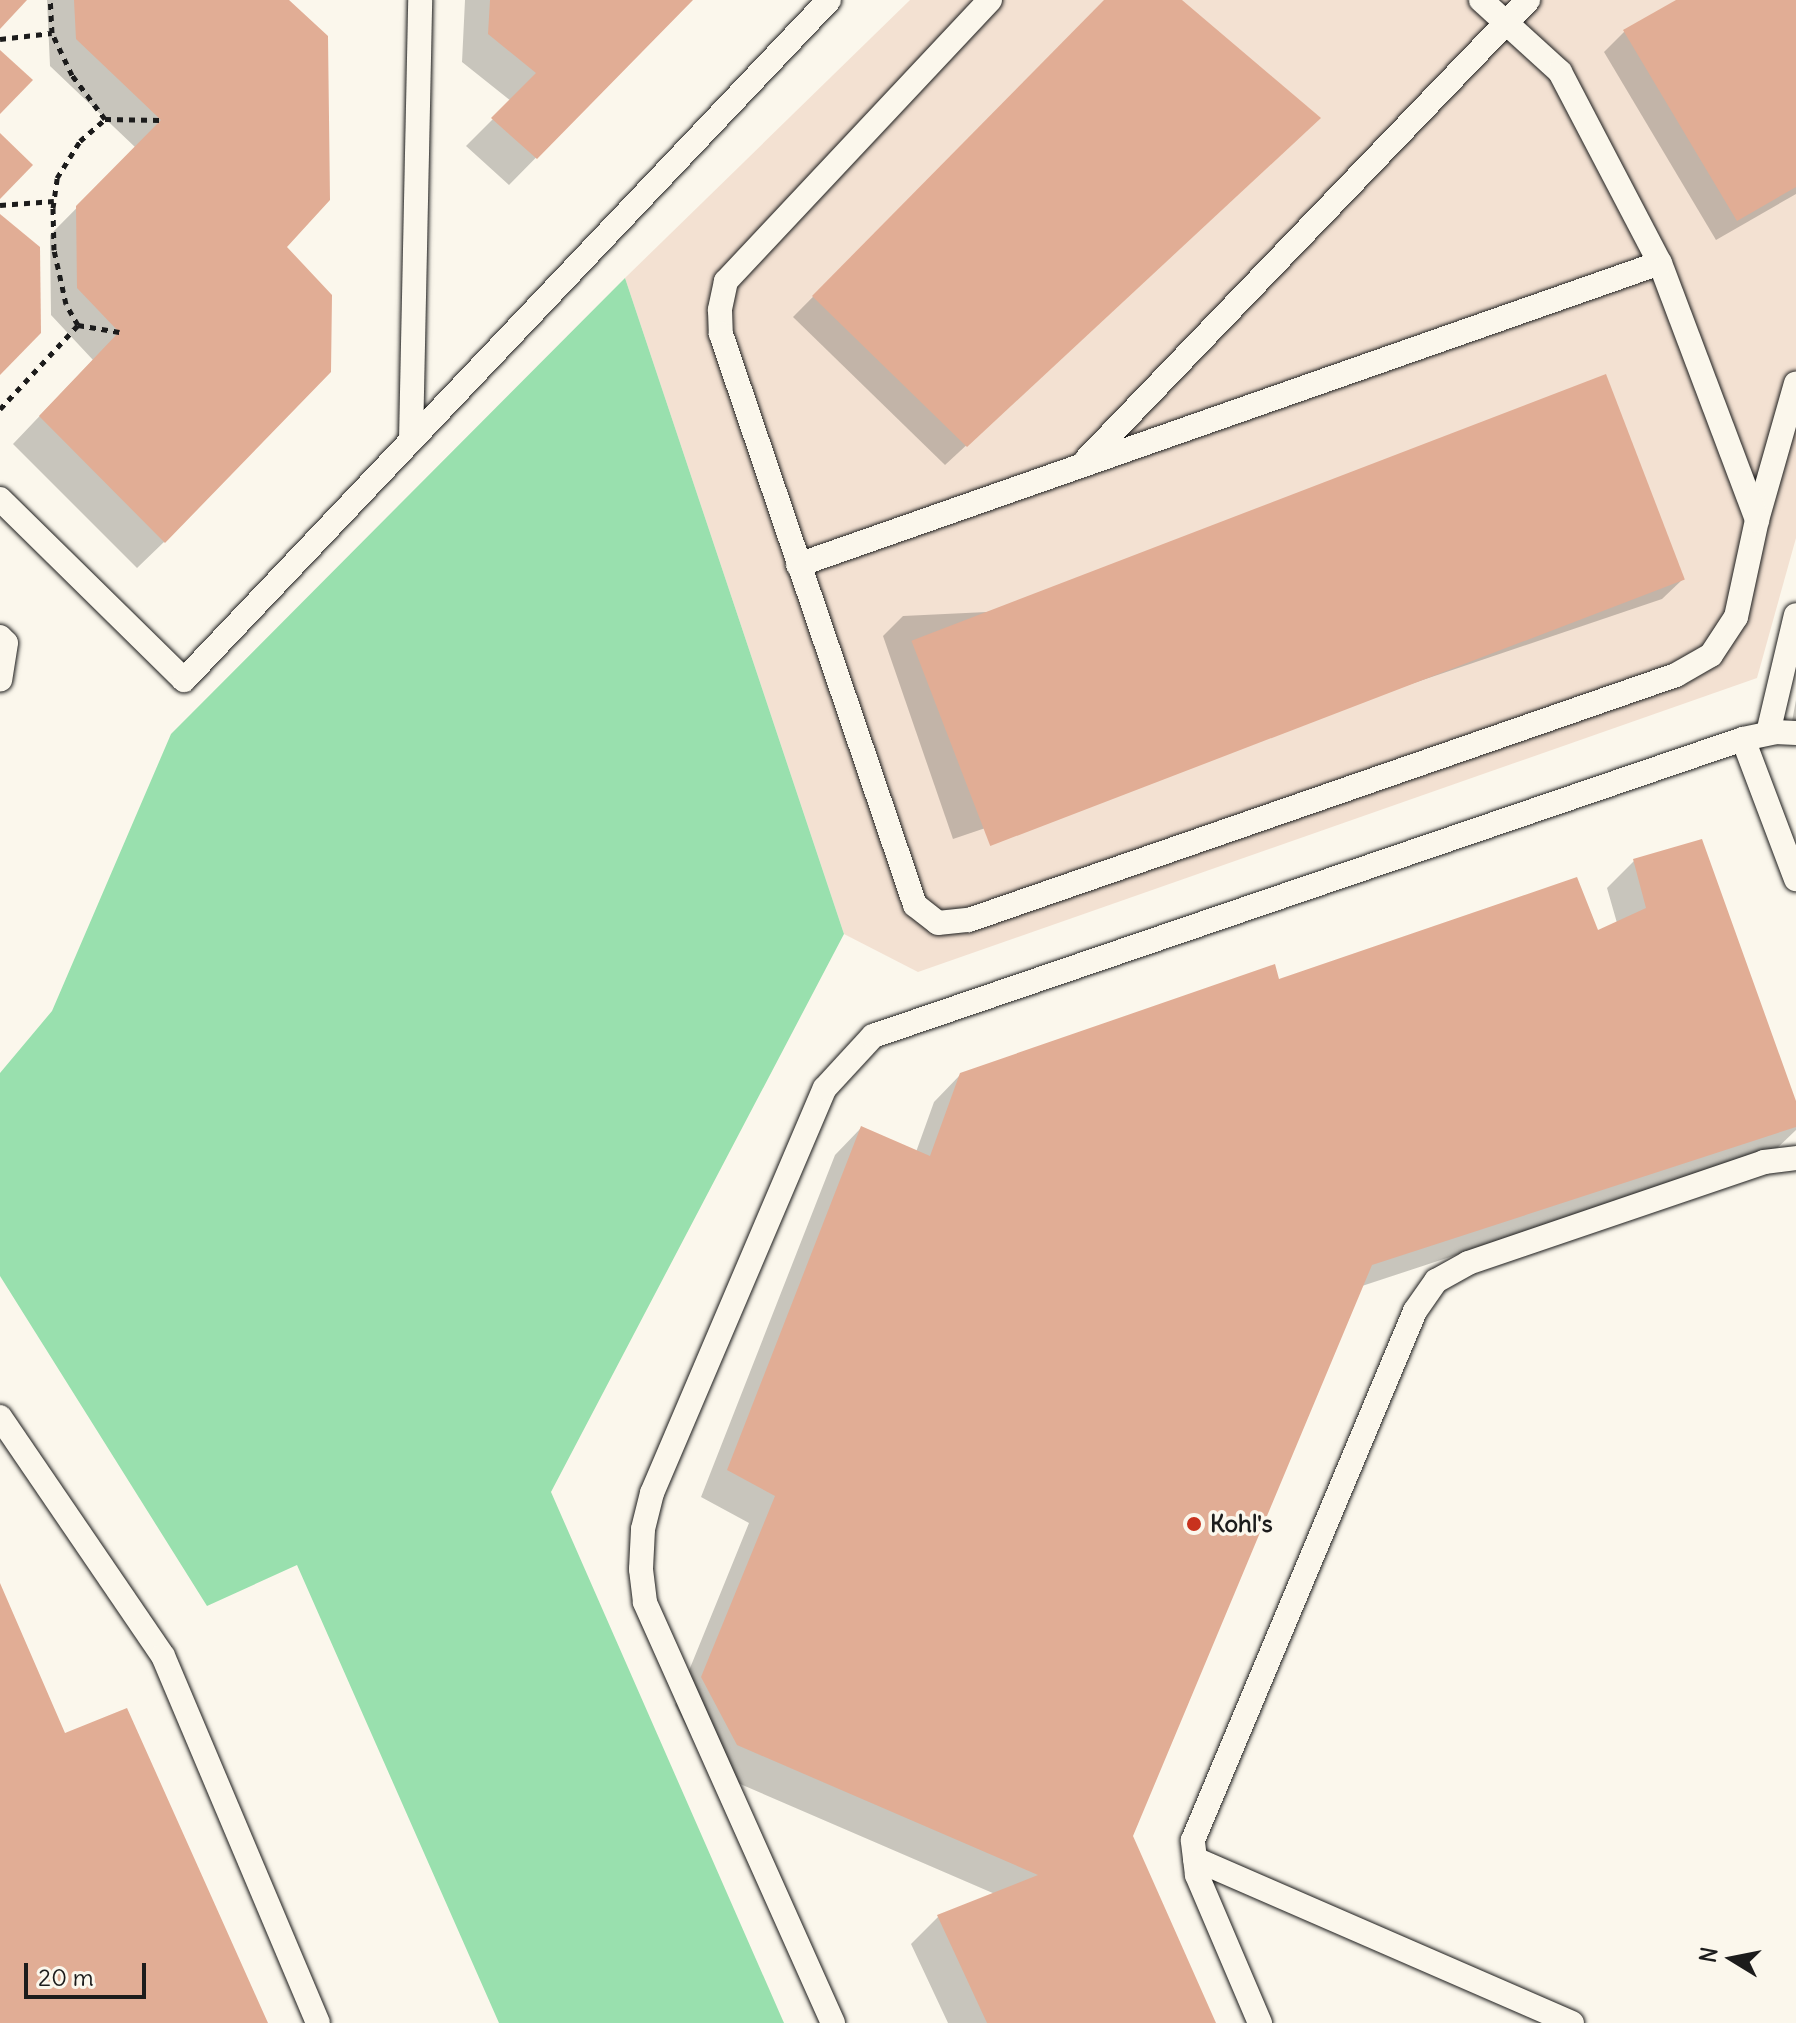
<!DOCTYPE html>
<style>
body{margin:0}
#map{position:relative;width:1796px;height:2023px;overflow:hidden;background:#fbf7ec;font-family:Delius,sans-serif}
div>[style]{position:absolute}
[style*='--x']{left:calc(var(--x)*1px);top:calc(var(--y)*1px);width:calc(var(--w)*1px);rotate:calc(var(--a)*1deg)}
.built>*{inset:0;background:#f3e1d2}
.green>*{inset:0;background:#99e0ae}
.shadow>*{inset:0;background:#0003}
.building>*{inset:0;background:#e1ad95;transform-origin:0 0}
.path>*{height:5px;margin-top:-2.5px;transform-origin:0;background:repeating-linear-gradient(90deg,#1c1c1c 0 6px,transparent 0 12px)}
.roads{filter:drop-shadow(0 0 2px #1c1c1c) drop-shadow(0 0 2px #1c1c1c)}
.lane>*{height:24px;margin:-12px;padding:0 12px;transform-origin:12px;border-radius:12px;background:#fbf7ec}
.dots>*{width:22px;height:22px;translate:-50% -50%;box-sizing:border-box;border:4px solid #fbf7ec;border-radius:50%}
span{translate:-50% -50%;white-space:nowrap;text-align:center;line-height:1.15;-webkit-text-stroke:7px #fbf7ec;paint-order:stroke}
.poi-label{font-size:24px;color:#1c1c1c;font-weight:700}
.left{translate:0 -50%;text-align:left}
.north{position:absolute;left:1692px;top:1919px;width:80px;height:80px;-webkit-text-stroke:6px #fbf7ec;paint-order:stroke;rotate:280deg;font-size:22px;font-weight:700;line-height:32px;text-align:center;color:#1c1c1c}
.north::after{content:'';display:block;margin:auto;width:28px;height:36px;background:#1c1c1c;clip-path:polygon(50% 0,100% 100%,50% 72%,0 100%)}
.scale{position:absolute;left:24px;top:1963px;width:122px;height:36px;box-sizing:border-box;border:4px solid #1c1c1c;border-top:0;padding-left:10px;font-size:24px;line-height:28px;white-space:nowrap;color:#1c1c1c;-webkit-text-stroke:6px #fbf7ec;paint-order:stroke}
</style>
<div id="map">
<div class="built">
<div style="clip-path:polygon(910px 0,1796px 0,1796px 538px,1757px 678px,918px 972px,844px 934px,625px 278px)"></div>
</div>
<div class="green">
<div style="clip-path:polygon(625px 278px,844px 934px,551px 1492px,784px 2023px,499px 2023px,297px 1565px,207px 1606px,0 1276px,0 1073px,52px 1011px,171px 734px)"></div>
</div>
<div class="shadow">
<div style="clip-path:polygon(47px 0,286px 0,284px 247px,164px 542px,137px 568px,13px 444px,93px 360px,51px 315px,50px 235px,136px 148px,50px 66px)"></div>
<div style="clip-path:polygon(465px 0,691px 0,509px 185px,466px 146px,511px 101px,462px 62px)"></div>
<div style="clip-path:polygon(1107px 0,1179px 0,1298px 138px,945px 465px,793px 317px)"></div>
<div style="clip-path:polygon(1679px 0,1796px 0,1796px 194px,1716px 240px,1604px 52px,1624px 32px)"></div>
<div style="clip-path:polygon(1683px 579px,1662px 599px,953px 839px,883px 636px,903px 616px)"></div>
<div style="clip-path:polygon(1796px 700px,1796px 738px,1789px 737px)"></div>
<div style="clip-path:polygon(1634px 861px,1796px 1107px,1796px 1130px,1775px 1150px,1362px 1286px,1131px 1836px,1214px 2023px,948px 2023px,911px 1944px,938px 1917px,995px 1894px,710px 1771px,675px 1705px,749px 1523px,701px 1497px,835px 1155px,861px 1128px,916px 1152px,934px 1102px,961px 1074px,1278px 982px,1597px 932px,1617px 923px,1607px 888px)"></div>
</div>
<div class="building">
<div style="clip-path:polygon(0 0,27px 0,0 29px)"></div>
<div style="clip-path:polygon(74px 0,289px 0,328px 36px,330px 200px,287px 247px,332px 295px,331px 372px,165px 543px,39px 416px,119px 332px,77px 288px,76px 206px,161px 120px,76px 39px)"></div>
<div style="clip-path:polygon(490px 0,693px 0,537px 159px,491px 118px,536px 73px,488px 34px)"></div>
<div style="clip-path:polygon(1104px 0,1182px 0,1321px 118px,967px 447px,812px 296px)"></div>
<div style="clip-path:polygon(1676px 0,1796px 0,1796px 187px,1737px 221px,1623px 30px)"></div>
<div style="clip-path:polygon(0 50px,33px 80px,0 114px)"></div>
<div style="clip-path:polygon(0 133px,33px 165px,0 199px)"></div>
<div style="clip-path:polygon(0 214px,40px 247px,41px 333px,0 375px)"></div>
<div style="left:1606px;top:374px;width:220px;height:744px;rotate:69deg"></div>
<div style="clip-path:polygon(1702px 839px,1796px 1101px,1796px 1127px,1372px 1265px,1133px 1836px,1216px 2023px,987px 2023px,937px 1915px,1038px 1875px,737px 1745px,701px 1677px,775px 1496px,727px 1470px,861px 1126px,930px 1156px,960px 1073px,1275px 964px,1279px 979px,1577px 877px,1598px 930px,1646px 908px,1633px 859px)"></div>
<div style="clip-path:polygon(0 1583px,65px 1733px,127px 1708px,268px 2023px,0 2023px)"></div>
</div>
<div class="path">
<div style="--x:0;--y:39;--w:52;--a:-6.6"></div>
<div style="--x:105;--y:119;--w:56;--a:1"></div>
<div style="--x:0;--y:205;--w:54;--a:-4.2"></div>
<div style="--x:78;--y:325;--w:42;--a:9.7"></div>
<div style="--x:0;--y:409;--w:115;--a:-47.1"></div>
<div style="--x:78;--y:325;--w:24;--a:-120"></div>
<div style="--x:66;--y:304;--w:55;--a:-102.5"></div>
<div style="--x:54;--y:250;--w:42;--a:-91.4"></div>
<div style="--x:53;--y:208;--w:30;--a:-82"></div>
<div style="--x:57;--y:178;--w:44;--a:-58.1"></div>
<div style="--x:80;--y:141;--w:33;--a:-41"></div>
<div style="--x:105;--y:119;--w:55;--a:-126.9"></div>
<div style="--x:72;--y:75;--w:47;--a:-115.5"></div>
<div style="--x:52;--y:33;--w:33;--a:-93"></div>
</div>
<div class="roads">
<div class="lane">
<div style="--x:990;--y:0;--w:386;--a:133.2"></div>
<div style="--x:726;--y:281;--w:30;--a:102"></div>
<div style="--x:720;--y:310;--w:24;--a:88"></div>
<div style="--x:721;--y:334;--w:603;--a:71.23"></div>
<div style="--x:915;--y:905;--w:29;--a:38"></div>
<div style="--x:938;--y:923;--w:31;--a:-6"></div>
<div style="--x:969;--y:920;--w:748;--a:-19.11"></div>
<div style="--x:1676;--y:675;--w:40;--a:-29.7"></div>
<div style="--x:1711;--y:655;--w:45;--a:-56.7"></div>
<div style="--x:1736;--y:617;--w:99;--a:-77.8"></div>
<div style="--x:1757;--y:520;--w:142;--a:-74.1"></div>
<div style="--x:1481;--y:0;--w:107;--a:42.3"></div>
<div style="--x:1560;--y:72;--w:216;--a:62.4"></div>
<div style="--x:1660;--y:263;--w:275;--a:69.3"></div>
<div style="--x:411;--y:440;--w:440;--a:-88.8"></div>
<div style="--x:1086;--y:460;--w:638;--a:-46.14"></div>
<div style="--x:0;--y:499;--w:258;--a:44.5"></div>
<div style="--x:184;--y:680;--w:937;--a:-46.51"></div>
<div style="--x:798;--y:565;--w:913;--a:-19.31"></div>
<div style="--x:0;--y:637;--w:8;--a:45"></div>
<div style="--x:6;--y:643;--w:37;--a:99"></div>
<div style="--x:1768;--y:733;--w:121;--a:-76.7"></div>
<div style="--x:1743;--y:739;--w:150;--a:69.3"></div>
<div style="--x:0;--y:1417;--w:289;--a:55.7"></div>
<div style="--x:163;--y:1656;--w:398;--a:67.1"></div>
<div style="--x:1195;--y:1859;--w:411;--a:23.5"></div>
<div style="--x:833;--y:2023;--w:461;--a:-114.1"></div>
<div style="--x:645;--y:1602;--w:33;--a:-97"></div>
<div style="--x:641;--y:1569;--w:40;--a:-87.1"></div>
<div style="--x:643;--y:1529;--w:37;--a:-76"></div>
<div style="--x:652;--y:1493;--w:440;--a:-66.9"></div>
<div style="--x:825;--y:1088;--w:71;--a:-47.3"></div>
<div style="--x:873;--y:1036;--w:919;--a:-18.85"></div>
<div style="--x:1743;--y:739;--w:33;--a:-12"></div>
<div style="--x:1775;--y:732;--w:21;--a:3"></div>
<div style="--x:1260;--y:2023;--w:161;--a:-113.1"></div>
<div style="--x:1197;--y:1875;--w:35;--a:-97"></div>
<div style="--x:1193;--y:1840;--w:574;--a:-67.23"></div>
<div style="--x:1415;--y:1311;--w:37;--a:-55"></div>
<div style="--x:1436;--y:1281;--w:37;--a:-29"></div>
<div style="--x:1468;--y:1263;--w:313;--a:-18.8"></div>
<div style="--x:1764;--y:1162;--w:32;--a:-7"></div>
</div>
</div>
<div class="dots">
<div style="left:1194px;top:1524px;background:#c8321e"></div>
</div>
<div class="poi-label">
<span class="left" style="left:1210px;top:1524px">Kohl's</span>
</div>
<div class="north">N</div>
<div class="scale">20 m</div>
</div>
